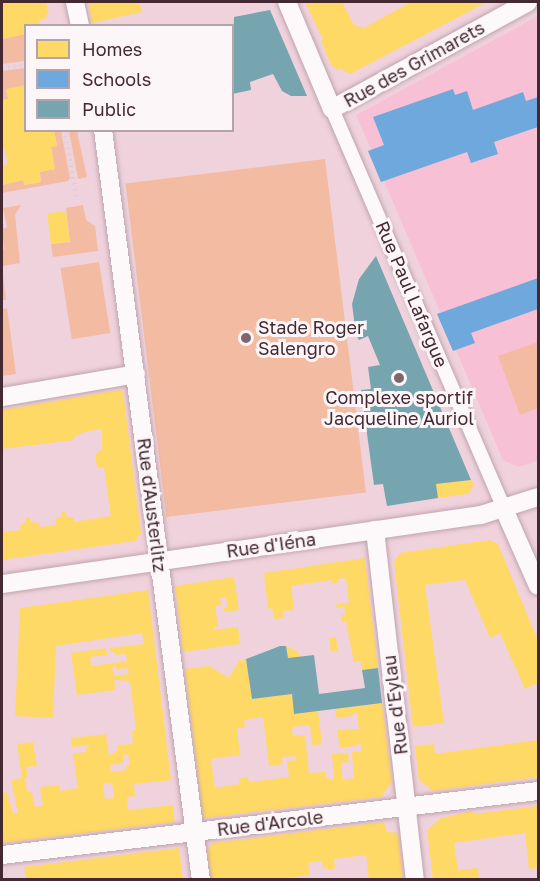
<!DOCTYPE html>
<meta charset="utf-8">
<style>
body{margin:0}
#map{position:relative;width:540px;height:881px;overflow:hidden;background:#f0d2dc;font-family:"Golos Text",sans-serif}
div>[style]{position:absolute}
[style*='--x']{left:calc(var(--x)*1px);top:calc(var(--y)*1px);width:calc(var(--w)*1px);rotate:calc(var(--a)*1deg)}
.built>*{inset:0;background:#f8c0d4}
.green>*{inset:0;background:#f3bba2;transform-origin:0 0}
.homes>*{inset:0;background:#ffd966;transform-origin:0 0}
.schools>*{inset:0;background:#6fa8dc}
.public>*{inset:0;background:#76a5af}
.path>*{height:4px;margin-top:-2px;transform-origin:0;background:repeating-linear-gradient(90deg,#dad0d4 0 1.5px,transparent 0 6px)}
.roads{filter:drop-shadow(0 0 2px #bea4ae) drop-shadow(0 0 2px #bea4ae)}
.pedestrian>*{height:14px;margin:-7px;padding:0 7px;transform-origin:7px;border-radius:7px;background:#fdf8fa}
.minor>*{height:18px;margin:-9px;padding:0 9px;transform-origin:9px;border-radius:9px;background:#fdf8fa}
.dots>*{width:16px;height:16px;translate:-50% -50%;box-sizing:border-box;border:3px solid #fdf6f8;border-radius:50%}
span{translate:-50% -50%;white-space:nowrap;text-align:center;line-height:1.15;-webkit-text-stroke:6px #fdf6f8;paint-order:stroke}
.street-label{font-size:18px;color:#442933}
.poi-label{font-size:18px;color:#442933}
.left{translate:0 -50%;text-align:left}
.frame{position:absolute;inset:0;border:3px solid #442933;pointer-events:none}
.legend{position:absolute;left:24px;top:24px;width:210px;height:108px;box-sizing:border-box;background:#fdf6f8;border:2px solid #b3a4a9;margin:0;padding:8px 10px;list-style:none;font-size:18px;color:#442933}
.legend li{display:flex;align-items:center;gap:12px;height:30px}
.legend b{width:30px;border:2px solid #b3a4a9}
</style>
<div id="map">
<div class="built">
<div style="clip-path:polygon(538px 16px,538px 461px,518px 467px,503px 460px,456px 350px,453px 351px,437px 314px,440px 312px,384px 181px,381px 182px,368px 151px,371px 149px,356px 115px)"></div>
</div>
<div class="green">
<div style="clip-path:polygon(25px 34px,25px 61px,2px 64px,2px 39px)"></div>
<div style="clip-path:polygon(25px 68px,25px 85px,8px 99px,2px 100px,2px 71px)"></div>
<div style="clip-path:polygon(54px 131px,61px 131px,70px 178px,68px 181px,2px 193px,2px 185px,23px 180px,25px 185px,41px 182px,40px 172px,55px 169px,51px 147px,57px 145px)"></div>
<div style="clip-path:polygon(69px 131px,77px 131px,87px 177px,78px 179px)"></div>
<div style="left:325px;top:159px;width:336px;height:201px;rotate:83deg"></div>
<div style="clip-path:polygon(21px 205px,15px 215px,20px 263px,2px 266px,6px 300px,2px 300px,2px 250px,4px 249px,2px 229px,7px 227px,3px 208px)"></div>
<div style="clip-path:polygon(83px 205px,86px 220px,95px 226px,98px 251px,53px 257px,51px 244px,70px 242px,66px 208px)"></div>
<div style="left:99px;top:262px;width:72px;height:39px;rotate:81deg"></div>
<div style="clip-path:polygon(7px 308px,16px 374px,2px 376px,2px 309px)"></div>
<div style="clip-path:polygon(538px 342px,538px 408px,520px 415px,498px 356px)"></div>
</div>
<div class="homes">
<div style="clip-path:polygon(2px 2px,46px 2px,49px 14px,46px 15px,47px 18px,39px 20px,40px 26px,26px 26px,26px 34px,2px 39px)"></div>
<div style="clip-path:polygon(88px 2px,139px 2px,142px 12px,92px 23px)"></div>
<div style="clip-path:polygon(305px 2px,342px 2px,354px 25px,364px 28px,411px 2px,487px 2px,350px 74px,339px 68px,337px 70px,331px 65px,321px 41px,323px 40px)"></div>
<div style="clip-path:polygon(26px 85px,26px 130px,54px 130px,57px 146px,51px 147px,55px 169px,40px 172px,41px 182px,24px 185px,23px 180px,2px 185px,2px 166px,8px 164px,4px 147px,2px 148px,2px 100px,8px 99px,6px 89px)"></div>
<div style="left:66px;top:211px;width:31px;height:19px;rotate:83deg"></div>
<div style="clip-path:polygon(119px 390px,123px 392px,141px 533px,135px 541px,2px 560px,2px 526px,5px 532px,21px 530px,20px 526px,26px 522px,26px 517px,29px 517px,31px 522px,39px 523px,40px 527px,55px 525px,57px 518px,62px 517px,61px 512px,65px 511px,66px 516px,74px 518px,74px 522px,111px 516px,104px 468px,97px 467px,95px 454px,102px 450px,102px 429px,84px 432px,74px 437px,74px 440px,2px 449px,2px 410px)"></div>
<div style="clip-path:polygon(471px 480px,474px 485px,468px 494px,438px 498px,436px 484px)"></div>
<div style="clip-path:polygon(490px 540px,498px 544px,538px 641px,538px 683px,525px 689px,500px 633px,490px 638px,465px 580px,425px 585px,444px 723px,413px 727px,394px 562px,400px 553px)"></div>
<div style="clip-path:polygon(365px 558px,378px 668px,362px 670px,361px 661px,354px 662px,346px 622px,342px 622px,341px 615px,345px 615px,344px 606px,337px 608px,336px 604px,349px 603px,346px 578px,338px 579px,338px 583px,332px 584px,331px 580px,291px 586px,294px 610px,283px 611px,283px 618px,274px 619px,272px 608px,268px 609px,264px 573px)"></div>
<div style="clip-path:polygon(234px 577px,239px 610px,224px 612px,224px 608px,228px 608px,226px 598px,220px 598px,221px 605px,215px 606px,218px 627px,213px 627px,214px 630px,238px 627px,240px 644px,183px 652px,175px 586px)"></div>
<div style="clip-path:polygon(evenodd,148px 590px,171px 780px,134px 784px,135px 796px,127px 797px,128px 810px,173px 805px,175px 822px,2px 843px,2px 793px,7px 792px,13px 813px,18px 813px,11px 780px,22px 778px,17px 744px,33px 742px,37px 766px,26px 767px,28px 778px,25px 778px,27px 791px,32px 793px,35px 807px,43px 806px,40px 787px,59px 785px,60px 791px,78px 788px,73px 754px,86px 752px,86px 748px,90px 748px,89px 745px,72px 747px,71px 738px,106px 734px,109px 756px,118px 750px,117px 745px,133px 744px,132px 731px,136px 730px,130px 681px,114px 680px,116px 690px,77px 695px,71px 653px,106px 648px,107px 655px,90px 657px,91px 666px,127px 661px,126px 654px,115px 655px,115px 652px,111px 653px,110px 648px,144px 644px,142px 633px,56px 646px,53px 718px,15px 716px,20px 608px,148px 590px,116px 666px,116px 669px,128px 668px,129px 674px,114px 676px,112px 667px,116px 666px,148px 590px,128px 754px,130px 765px,126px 766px,127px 770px,111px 772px,110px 765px,124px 763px,123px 755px,128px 754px,148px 590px,112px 783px,114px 798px,105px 799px,103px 784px,112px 783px)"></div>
<div style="left:336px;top:637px;width:14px;height:7px;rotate:82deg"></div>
<div style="clip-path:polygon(286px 646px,297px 651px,301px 657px,288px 658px)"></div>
<div style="clip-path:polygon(evenodd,246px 659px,252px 699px,292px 694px,294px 714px,318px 711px,322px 744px,312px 745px,310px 725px,292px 727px,293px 736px,305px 735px,309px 773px,325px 772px,326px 777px,331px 780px,334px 779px,332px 754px,348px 753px,349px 762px,341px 763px,343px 780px,354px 778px,352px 752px,362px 751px,360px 743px,355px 746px,340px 748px,337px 730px,359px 729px,357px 712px,352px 716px,336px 718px,335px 709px,382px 703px,392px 782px,381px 797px,203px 818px,185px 669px,209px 666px,229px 678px,239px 661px,246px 659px,263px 717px,269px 766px,283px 764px,282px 757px,295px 756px,296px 760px,287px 761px,289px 777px,249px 782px,248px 777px,242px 778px,239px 779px,240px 784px,215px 788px,211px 759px,240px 755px,237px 728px,245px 727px,244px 720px,263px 717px)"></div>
<div style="clip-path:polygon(538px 740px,538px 777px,433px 791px,419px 780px,415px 746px,434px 744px,435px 754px)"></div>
<div style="clip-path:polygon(538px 806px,538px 868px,529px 869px,525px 833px,454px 843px,458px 870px,478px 868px,479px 879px,433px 879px,427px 830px,441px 818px,473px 811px,473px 814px)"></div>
<div style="clip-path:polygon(384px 822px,387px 832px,398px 833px,403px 879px,369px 879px,366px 855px,334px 859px,335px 867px,331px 870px,323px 867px,322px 861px,308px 863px,310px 875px,278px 879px,211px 879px,207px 851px,212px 843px)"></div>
<div style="clip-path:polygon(179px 848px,183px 879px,26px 879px,24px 867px)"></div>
</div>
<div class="schools">
<div style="clip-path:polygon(453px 89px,455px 95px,467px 91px,473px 110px,523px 92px,526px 101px,538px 97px,538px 127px,494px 142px,498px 154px,471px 163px,467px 152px,381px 182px,368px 151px,384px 145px,373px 117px)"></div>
<div style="clip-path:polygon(538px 278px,538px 309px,471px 333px,475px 343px,453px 351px,437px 314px)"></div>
</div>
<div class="public">
<div style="clip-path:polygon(270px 10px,307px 96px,291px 96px,282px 91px,273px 74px,250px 82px,251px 90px,232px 94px,234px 17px)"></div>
<div style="clip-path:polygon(376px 256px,471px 480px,436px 484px,438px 498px,387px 506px,383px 484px,374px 485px,361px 390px,371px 389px,368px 367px,380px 365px,368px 336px,359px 340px,356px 335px,352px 304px,359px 279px)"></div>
<div style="clip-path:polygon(280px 646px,286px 646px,288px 658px,314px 655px,319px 694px,365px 688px,362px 670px,378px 668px,382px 703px,294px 714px,292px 694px,252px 699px,246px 659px)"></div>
</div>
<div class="path">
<div style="--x:2;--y:68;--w:24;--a:-7"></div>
<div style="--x:64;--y:130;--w:68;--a:79"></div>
</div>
<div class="roads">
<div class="pedestrian">
<div style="--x:332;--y:109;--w:435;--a:66.7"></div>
</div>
<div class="minor">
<div style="--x:75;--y:2;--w:25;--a:78"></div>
<div style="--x:287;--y:2;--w:116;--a:67.2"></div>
<div style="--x:332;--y:109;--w:223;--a:-28.6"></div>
<div style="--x:103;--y:130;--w:756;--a:82.56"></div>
<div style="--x:2;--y:397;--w:136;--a:-9.7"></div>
<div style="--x:504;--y:509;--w:84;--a:66.2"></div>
<div style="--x:375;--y:530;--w:352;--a:83.5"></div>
<div style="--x:2;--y:584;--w:484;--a:-8.2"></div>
<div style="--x:481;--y:515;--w:60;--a:-17.5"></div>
<div style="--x:2;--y:855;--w:540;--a:-6.81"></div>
</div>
</div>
<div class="dots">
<div style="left:246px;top:338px;background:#80646e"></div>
<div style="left:399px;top:378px;background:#80646e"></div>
</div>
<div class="street-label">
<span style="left:414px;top:64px;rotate:-29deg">Rue des Grimarets</span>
<span style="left:412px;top:294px;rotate:67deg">Rue Paul Lafargue</span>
<span style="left:152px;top:505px;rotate:83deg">Rue d'Austerlitz</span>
<span style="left:271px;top:545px;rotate:-8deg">Rue d'Iéna</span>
<span style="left:395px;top:705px;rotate:-97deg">Rue d'Eylau</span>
<span style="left:270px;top:823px;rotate:-7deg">Rue d'Arcole</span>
</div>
<div class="poi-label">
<span class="left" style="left:258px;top:338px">Stade Roger<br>Salengro</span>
<span style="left:399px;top:408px">Complexe sportif<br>Jacqueline Auriol</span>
</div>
<div class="frame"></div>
<ul class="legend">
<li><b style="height:16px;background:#ffd966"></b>Homes</li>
<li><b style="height:16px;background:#6fa8dc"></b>Schools</li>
<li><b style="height:16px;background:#76a5af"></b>Public</li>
</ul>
</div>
